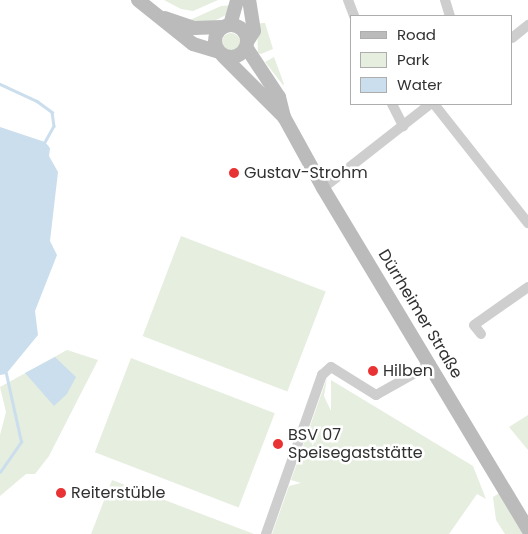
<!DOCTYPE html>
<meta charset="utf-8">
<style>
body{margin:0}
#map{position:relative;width:528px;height:534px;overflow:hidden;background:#fff;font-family:Poppins,sans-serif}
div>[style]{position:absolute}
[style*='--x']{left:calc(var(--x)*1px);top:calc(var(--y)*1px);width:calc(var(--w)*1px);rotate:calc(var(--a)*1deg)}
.green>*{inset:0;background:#e6eedf;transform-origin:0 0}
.round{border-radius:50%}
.water>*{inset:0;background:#cbdeed}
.stream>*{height:2.5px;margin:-1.25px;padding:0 1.25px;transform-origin:1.25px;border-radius:1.25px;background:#cbdeed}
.street>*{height:10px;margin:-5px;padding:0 5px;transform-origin:5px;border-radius:5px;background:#cecece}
.secondary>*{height:14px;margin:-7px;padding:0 7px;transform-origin:7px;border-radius:7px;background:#bbb}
.secondary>.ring{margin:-7px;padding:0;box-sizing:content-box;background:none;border:14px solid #bbb;border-radius:50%}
.dots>*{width:14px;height:14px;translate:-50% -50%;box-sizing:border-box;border:2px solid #fff;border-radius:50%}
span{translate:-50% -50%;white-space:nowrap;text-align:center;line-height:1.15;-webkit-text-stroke:5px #fff;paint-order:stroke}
.poi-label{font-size:16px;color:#313131}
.left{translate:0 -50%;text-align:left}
.street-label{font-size:16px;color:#313131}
.legend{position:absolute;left:350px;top:15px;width:162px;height:90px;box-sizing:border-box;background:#fff;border:1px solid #adadad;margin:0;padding:6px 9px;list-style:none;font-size:15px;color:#313131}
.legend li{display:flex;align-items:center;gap:10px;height:25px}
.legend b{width:25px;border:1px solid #adadad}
</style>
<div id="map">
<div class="green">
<div style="clip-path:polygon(164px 0,218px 0,193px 11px,181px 9px)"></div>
<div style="clip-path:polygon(234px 5px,228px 14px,214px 21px,202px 24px,190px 20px,221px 6px)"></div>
<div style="clip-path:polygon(261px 23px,265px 23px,273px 49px,261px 54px,258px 53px,257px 27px)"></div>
<div class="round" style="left:222px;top:33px;width:18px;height:18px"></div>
<div style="clip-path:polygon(274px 57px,284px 84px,283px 85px,265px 62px)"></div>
<div style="left:181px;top:236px;width:155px;height:107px;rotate:21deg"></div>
<div style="clip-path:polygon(67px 350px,98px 360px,49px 456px,35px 474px,26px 474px,0 496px,0 435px,6px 412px,0 387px)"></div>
<div style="left:131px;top:358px;width:154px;height:101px;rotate:21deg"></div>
<div style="clip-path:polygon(327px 378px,324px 396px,331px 411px,331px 380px,473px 466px,486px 499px,477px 494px,449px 534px,272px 534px,289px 486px,301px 483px,291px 480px)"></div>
<div style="clip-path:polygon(528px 415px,528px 450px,509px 427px)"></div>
<div style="clip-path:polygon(112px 480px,254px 534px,91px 534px)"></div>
<div style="clip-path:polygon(501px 492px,525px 534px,505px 534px,496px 520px,493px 497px)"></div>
</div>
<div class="water">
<div style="clip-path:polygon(0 127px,45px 142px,50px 148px,49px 156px,58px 172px,50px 241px,57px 255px,35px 311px,38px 335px,6px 374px,0 375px)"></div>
<div style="clip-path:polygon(55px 357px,76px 377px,67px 394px,54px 406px,25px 373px)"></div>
</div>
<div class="stream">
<div style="--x:0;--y:84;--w:41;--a:24.7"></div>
<div style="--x:37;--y:101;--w:19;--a:36"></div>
<div style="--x:52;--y:112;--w:14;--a:82"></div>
<div style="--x:54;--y:126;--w:18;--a:119"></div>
<div style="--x:0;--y:472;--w:37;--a:-55"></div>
<div style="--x:21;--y:442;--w:70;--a:-102.4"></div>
</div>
<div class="street">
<div style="--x:348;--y:0;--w:17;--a:69"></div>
<div style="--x:445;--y:0;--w:17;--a:73"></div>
<div style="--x:512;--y:38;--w:21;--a:-39"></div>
<div style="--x:392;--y:104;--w:25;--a:63"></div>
<div style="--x:434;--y:104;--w:152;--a:51.7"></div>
<div style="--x:323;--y:188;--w:136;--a:-38.1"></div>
<div style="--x:481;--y:334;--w:11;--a:-128"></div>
<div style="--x:474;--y:325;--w:66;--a:-35.1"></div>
<div style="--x:266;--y:534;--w:169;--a:-70.6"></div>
<div style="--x:322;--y:375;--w:12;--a:-42"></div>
<div style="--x:331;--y:367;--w:53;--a:31.9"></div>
<div style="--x:376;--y:395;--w:63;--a:-29.4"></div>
</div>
<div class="secondary">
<div style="--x:138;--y:0;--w:70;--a:38.7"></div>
<div style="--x:193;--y:44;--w:27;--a:17"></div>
<div style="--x:165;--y:18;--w:31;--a:19"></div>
<div style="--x:194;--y:28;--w:29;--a:-2"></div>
<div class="ring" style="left:215px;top:25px;width:18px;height:18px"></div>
<div style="--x:230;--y:25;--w:26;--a:-74"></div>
<div style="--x:247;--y:42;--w:13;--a:-58"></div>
<div style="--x:254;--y:31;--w:31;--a:-99"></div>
<div style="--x:246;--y:47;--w:60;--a:56.6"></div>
<div style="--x:279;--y:97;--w:21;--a:76"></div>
<div style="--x:284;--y:117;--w:81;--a:61.2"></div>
<div style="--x:323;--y:188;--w:398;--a:59"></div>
<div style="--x:223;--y:56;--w:86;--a:45"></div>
</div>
<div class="dots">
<div style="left:234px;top:173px;background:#e93233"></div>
<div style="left:373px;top:371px;background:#e93233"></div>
<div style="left:278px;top:444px;background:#e93233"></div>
<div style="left:61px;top:493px;background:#e93233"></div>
</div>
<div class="poi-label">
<span class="left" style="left:244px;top:173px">Gustav-Strohm</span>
<span class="left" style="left:383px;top:371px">Hilben</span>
<span class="left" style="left:288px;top:444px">BSV 07<br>Speisegaststätte</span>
<span class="left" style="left:71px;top:493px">Reiterstüble</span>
</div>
<div class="street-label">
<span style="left:420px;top:314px;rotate:59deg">Dürrheimer Straße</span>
</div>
<ul class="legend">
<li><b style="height:6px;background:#bbb"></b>Road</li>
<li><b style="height:14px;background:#e6eedf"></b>Park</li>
<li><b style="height:14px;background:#cbdeed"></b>Water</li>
</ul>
</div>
